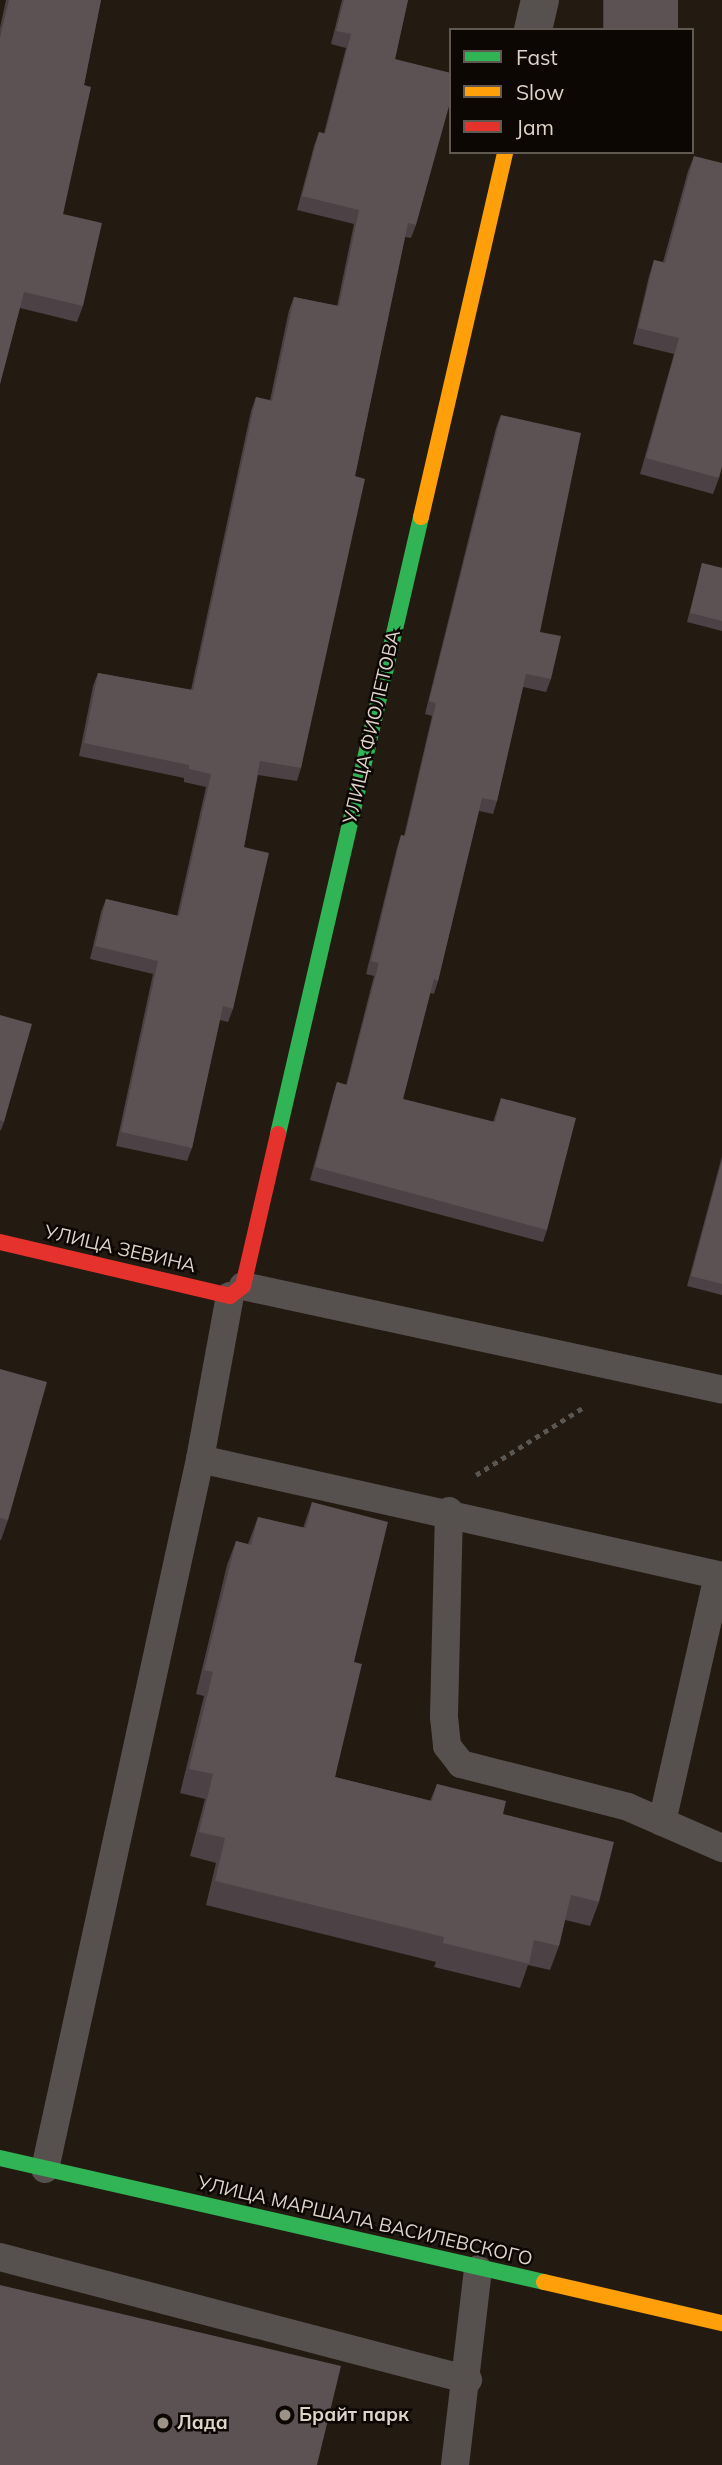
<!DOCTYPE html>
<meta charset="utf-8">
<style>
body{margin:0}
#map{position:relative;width:722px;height:2465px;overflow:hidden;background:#231a11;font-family:Mulish,sans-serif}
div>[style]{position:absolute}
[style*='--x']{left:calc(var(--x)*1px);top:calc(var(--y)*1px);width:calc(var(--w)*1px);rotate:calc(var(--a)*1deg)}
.path>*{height:4.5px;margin-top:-2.25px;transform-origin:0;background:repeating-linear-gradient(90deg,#5a5652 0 5px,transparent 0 10px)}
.lane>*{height:28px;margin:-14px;padding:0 14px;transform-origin:14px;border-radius:14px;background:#56514f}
.street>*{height:38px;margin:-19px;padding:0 19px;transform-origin:19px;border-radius:19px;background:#56514f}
.fast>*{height:16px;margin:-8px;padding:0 8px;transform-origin:8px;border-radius:8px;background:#30b455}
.slow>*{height:16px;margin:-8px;padding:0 8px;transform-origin:8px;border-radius:8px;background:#ff9f0a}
.jam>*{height:16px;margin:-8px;padding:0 8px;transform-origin:8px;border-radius:8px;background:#e5322d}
.wall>*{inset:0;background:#4c4145;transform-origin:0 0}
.building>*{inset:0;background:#5c5153;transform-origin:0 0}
.dots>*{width:19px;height:19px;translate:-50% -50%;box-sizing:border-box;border:4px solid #0d0703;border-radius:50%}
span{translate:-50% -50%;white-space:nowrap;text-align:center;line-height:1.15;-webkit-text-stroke:5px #0d0703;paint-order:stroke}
.street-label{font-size:19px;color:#ddd3c8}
.poi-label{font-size:19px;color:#ddd3c8;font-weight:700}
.left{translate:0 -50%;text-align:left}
.legend{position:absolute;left:449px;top:28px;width:245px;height:126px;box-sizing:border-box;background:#0d0703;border:2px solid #605952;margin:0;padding:9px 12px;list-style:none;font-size:21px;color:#ddd3c8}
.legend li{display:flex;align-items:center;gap:14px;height:35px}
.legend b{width:35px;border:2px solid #605952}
</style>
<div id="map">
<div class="path">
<div style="--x:476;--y:1475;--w:128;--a:-32.2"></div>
</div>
<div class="lane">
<div style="--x:243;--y:1286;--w:490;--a:12.2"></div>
<div style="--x:200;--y:1459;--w:535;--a:12.63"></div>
<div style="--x:449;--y:1511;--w:206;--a:91.4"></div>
<div style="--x:444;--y:1717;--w:29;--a:84"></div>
<div style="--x:447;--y:1746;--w:23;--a:52"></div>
<div style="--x:461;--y:1764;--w:172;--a:14.4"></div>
<div style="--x:628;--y:1807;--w:103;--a:23.6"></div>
<div style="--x:662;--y:1822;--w:253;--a:-77.2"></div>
<div style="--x:45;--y:2169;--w:727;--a:-77.68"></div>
<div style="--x:200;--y:1459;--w:166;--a:-79.6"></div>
<div style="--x:0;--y:2257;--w:484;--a:14.7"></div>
<div style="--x:455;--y:2465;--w:197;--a:-83.3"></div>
</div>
<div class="street">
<div style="--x:533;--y:30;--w:31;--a:-77"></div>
</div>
<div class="fast">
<div style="--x:278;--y:1134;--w:633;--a:-76.95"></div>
<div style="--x:0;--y:2158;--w:558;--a:12.84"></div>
</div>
<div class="slow">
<div style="--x:421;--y:517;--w:375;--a:-77"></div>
<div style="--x:544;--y:2282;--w:183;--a:13"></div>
</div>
<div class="jam">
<div style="--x:0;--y:1242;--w:236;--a:13.2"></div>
<div style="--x:230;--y:1296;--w:16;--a:-38"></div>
<div style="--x:243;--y:1286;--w:156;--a:-77"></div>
</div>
<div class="wall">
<div style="clip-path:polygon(6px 0,101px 0,84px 85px,63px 214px,83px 306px,77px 322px,20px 308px,0 384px,0 28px)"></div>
<div style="clip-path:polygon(342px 0,408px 0,395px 59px,416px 225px,411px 238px,405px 237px,355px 476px,301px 768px,297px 781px,258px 775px,244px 847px,233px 1009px,228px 1022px,220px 1020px,192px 1148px,187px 1161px,116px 1146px,153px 974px,90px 959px,101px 912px,106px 899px,177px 916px,206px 787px,184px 782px,184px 778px,79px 756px,93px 686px,98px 673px,191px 690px,251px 411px,256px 397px,270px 400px,289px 310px,294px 297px,337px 306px,354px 224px,297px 210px,314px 146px,319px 132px,324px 133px,346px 48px,331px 44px)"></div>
<div style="left:603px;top:0;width:75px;height:31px"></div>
<div style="clip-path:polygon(694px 156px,719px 478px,713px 494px,640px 474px,674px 354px,633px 344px,649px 276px,654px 260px,663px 262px,688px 171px)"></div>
<div style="clip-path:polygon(501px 415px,540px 632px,551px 679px,546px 692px,523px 687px,497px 801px,493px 814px,479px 811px,438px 981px,434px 994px,430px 993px,403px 1099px,493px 1122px,501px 1098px,547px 1230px,543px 1242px,310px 1180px,333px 1095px,337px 1082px,346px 1085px,374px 976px,366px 974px,397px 848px,401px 835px,404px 836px,432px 716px,425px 714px,496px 428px)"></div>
<div style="clip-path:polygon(702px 563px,722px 568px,722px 631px,687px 622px)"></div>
<div style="clip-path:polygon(0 1015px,4px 1122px,1px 1130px,0 1130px)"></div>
<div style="clip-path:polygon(722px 1156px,722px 1295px,687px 1286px)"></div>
<div style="clip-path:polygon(0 1369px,8px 1520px,1px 1540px,0 1540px)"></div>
<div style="clip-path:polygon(312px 1502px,354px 1662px,335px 1777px,430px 1801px,437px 1784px,503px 1814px,599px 1902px,590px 1926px,565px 1920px,559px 1946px,550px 1970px,528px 1965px,520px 1988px,434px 1967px,436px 1962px,206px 1905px,216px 1863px,190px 1856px,205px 1799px,180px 1793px,204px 1696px,196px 1694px,227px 1565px,236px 1541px,248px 1544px,258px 1517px,303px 1528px)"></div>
</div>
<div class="building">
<div style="clip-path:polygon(9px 0,101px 0,84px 85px,91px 87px,63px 214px,102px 223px,83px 306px,24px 292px,0 384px,0 38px)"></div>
<div style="clip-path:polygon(344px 0,408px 0,395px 59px,451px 73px,451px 99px,416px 225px,408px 223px,355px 476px,365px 479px,301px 768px,260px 761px,244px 847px,269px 853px,233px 1009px,223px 1006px,192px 1148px,121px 1132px,158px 961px,95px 946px,106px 899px,179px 916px,211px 774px,189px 769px,189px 765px,84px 743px,98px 673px,193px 690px,256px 397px,272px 401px,294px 297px,339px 306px,359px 210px,302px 196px,319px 132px,325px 134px,351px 34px,336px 31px)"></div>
<div style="left:604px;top:0;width:74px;height:31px"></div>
<div style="clip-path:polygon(694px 156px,722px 163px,722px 467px,719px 478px,646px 458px,679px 338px,638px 328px,654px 260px,665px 263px)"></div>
<div style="clip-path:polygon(501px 415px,581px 433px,540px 632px,561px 636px,551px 679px,526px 674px,497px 801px,482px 798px,438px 981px,434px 979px,403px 1099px,495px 1122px,501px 1098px,576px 1118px,547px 1230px,315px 1167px,337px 1082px,347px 1085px,379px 963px,371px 961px,401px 835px,405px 836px,436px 703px,429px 701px)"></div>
<div style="clip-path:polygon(702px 563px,722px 568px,722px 621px,690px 613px)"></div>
<div style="clip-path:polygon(0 1015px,32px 1024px,4px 1122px,0 1120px)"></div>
<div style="clip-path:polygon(722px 1160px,722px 1284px,691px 1276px)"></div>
<div style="clip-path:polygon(0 1369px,47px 1382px,8px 1520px,0 1518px)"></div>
<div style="clip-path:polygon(312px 1502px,388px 1522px,354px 1662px,362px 1664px,335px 1777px,432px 1801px,437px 1784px,506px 1801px,503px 1814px,614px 1842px,599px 1902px,571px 1895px,559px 1946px,534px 1940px,529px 1964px,443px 1943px,444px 1937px,215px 1881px,225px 1838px,199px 1832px,213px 1774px,189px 1769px,213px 1672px,204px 1670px,236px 1541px,251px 1545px,258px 1517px,306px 1528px)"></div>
<div style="clip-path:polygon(0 2285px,341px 2366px,317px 2465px,0 2465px)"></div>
</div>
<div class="dots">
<div style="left:285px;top:2415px;background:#9c9288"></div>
<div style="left:163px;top:2423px;background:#9c9288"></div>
</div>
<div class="street-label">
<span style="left:372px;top:727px;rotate:-77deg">УЛИЦА ФИОЛЕТОВА</span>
<span style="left:120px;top:1249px;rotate:13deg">УЛИЦА ЗЕВИНА</span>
<span style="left:365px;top:2221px;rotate:13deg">УЛИЦА МАРШАЛА ВАСИЛЕВСКОГО</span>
</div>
<div class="poi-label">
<span class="left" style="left:299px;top:2415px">Брайт парк</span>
<span class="left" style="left:177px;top:2423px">Лада</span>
</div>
<ul class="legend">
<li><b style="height:9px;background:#30b455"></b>Fast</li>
<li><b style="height:9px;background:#ff9f0a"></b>Slow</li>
<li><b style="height:9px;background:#e5322d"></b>Jam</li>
</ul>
</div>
